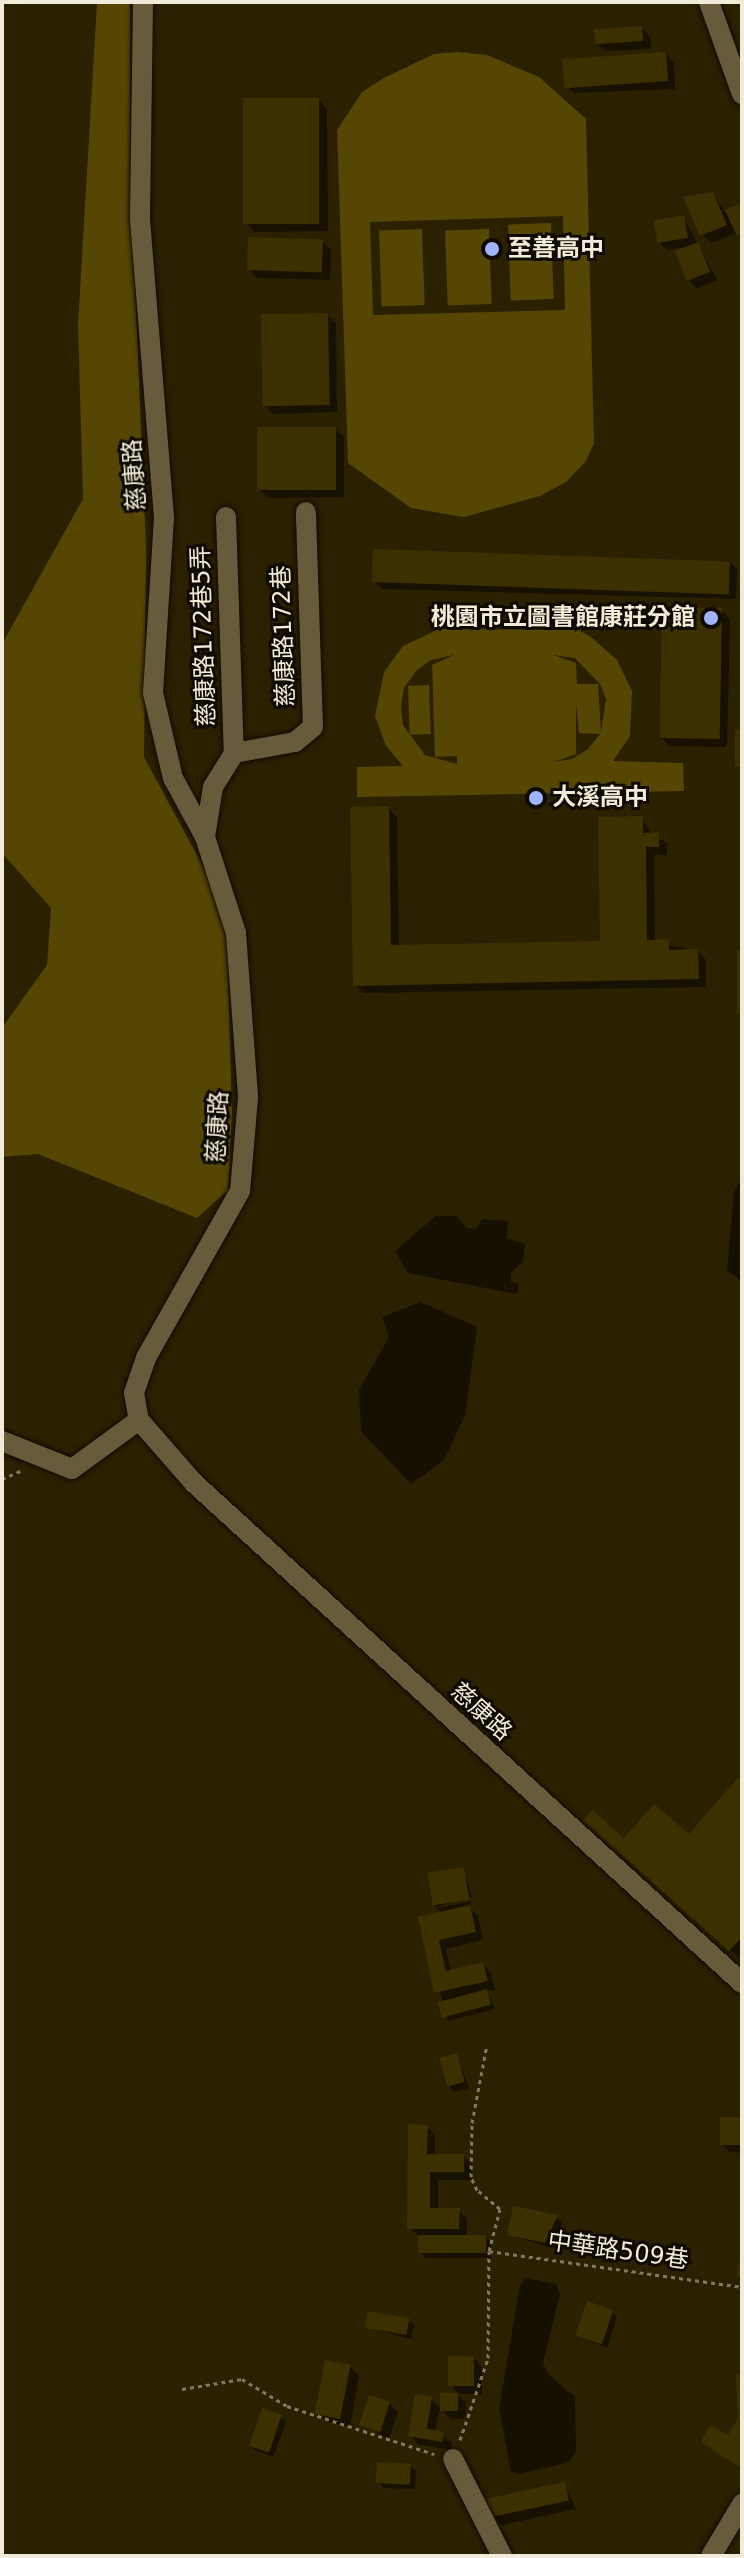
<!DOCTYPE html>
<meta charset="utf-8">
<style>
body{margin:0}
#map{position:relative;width:744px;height:2558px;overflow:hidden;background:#2a2101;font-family:"DejaVu Sans","Noto Sans TC",sans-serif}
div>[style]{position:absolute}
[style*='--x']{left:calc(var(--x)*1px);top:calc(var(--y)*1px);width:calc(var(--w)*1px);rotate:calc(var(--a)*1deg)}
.green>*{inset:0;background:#564604;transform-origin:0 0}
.water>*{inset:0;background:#161001}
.shadow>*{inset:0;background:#0007}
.building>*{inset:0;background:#3d3000;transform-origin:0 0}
.path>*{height:3px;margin-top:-1.5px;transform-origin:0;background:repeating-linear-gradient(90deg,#80795e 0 4px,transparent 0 8px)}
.roads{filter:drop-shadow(0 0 2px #110a00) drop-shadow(0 0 2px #110a00)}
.minor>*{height:20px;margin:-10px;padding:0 10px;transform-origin:10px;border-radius:10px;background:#665c3c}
.dots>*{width:22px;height:22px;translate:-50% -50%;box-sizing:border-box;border:4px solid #0f0b02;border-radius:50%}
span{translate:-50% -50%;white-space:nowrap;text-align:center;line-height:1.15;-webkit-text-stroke:6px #0f0b02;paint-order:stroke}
.poi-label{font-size:24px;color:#f1ecd9;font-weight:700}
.left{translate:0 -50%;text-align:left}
.right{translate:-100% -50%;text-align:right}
.street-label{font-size:24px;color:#f1ecd9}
.frame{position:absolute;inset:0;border:4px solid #f1ecd9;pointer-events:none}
</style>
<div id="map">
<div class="green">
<div style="clip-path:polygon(130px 2px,130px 164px,146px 549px,144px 757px,226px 909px,232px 1112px,228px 1190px,197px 1218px,38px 1154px,2px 1157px,2px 1028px,47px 965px,51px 908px,2px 853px,2px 644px,83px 499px,78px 324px,97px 3px)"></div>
<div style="clip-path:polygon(evenodd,458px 52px,487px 55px,539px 77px,586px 119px,594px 443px,586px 461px,566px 482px,540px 496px,464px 517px,411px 508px,348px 463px,337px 130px,362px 92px,384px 78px,434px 54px,458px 52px,563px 216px,565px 310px,373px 315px,370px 222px,563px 216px)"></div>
<div style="left:551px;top:223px;width:76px;height:43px;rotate:88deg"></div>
<div style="left:422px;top:229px;width:76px;height:43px;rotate:88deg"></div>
<div style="left:489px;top:229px;width:75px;height:44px;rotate:88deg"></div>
<div style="clip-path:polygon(evenodd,439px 629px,579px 630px,592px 638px,617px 660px,632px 691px,630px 736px,613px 761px,683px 763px,684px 791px,357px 797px,357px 767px,403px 766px,386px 746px,375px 716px,384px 672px,403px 646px,439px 629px,454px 655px,432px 665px,435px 757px,457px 756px,457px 764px,425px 755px,403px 725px,401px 706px,404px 688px,416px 671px,431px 660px,454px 655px,439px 629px,553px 655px,575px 658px,600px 684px,606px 699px,601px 732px,598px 684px,577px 684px,576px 663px,553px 655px,439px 629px,576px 703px,579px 733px,600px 734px,588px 749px,572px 759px,554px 762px,576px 754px,576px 703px)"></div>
<div style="left:429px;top:685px;width:49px;height:21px;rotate:88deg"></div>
</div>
<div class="water">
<div style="clip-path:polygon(742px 1179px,742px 1282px,727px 1270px,734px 1192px)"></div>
<div style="clip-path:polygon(436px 1216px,457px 1216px,467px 1228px,476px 1229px,482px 1219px,508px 1221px,507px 1238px,525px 1244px,523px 1262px,511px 1272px,511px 1282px,519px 1284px,517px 1294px,408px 1273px,395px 1251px)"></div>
<div style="clip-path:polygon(421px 1302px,477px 1327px,465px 1415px,444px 1460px,411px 1484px,361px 1431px,359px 1390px,389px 1337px,382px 1317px)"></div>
<div style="clip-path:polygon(526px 2278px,556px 2284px,560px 2294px,543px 2363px,548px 2374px,575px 2397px,576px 2453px,567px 2463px,517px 2474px,511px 2471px,499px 2409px,520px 2285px)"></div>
</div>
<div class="shadow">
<div style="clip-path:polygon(642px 28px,650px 37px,651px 49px,605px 51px,596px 43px)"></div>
<div style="clip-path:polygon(666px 54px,674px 63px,675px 89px,574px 93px,565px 84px)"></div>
<div style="clip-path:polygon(319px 100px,327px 109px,328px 231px,254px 232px,246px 223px)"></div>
<div style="clip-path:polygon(713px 194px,725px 212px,742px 205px,742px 239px,737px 233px,711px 243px,702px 235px)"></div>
<div style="clip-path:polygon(684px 218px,717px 280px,697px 289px,689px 280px,688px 247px,667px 250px,658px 241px)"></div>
<div style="clip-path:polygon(322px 241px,331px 250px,330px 280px,257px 278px,249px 269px)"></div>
<div style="clip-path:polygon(327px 315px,336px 323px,337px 412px,273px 414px,265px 405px)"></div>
<div style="clip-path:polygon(335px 429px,344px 437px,344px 497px,268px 498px,259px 489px)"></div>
<div style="clip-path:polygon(729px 561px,737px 569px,736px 599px,383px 589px,374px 581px)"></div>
<div style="clip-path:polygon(721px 610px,730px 619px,727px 747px,670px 746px,661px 737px)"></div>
<div style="clip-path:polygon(388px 808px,397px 817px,399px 947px,602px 943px,642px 818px,651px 834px,667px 843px,667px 855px,654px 855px,655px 942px,697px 951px,706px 960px,706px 987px,363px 993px,355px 985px)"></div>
<div style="clip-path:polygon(742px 1781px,742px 1955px,739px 1958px,595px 1828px,624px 1841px,689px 1837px)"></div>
<div style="clip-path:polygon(463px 1869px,472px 1897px,436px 1907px,434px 1905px)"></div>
<div style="clip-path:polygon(473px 1901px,468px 1906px,478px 1916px,483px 1940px,446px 1949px,451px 1972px,483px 1964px,491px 1973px,495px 1990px,487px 1991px,495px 2009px,448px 2021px,420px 1918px,442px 1913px,436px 1908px)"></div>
<div style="clip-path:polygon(457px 2055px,469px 2088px,455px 2092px,449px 2086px)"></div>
<div style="clip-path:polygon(742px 2119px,742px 2153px,730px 2152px,721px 2144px)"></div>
<div style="clip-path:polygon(427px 2127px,435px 2135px,435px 2156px,463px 2156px,472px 2165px,472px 2180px,438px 2180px,438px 2210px,459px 2210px,467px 2219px,467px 2237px,486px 2237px,491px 2243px,491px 2258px,426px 2258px,420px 2252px,420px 2237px,409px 2228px)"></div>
<div style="clip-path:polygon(557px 2217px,562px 2222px,560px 2235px,553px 2234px,550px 2247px,509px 2235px)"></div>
<div style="clip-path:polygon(612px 2312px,617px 2317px,607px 2348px,578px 2335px)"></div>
<div style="clip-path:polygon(408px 2320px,414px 2325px,411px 2339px,366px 2327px)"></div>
<div style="clip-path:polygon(474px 2358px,482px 2367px,482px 2394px,459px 2394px,451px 2385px)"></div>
<div style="clip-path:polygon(350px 2367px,359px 2376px,350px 2426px,326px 2422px,318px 2413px)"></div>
<div style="clip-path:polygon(742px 2376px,742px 2470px,703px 2442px,729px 2438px,740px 2420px)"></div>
<div style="clip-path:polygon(458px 2395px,466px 2403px,466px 2419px,451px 2419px,440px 2408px,435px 2432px,452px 2442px,451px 2450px,418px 2444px,410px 2435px,431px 2399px,442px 2410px)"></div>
<div style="clip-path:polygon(389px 2403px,398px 2412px,389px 2439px,362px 2424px)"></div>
<div style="clip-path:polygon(281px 2417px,286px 2422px,273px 2457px,255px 2450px,249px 2445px)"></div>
<div style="clip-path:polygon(410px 2466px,416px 2471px,415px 2489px,384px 2488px,378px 2482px)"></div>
<div style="clip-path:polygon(564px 2484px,576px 2509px,502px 2525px,493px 2517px)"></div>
</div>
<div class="building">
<div style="left:642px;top:26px;width:15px;height:48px;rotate:86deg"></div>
<div style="left:666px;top:52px;width:29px;height:104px;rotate:86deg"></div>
<div style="left:243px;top:98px;width:76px;height:126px"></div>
<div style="clip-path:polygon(713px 192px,727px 225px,700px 236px,683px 197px)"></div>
<div style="clip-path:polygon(742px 203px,742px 234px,737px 236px,725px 210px)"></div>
<div style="left:684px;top:215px;width:23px;height:31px;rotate:80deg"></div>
<div style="left:248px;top:237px;width:75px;height:33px;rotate:2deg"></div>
<div style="left:698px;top:242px;width:32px;height:25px;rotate:68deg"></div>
<div style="left:328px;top:313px;width:92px;height:67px;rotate:89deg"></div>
<div style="left:257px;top:427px;width:79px;height:63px"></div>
<div style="left:373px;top:549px;width:357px;height:33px;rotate:2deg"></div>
<div style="left:662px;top:607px;width:60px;height:131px;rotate:1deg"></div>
<div style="left:735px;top:730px;width:7px;height:37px"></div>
<div style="clip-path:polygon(389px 806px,391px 945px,600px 941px,598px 817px,643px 816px,643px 833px,659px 832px,659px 847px,646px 847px,647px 940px,669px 939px,669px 950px,698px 949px,699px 979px,353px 986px,350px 807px)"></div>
<div style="left:742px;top:950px;width:64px;height:5px;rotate:90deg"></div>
<div style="clip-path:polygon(737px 1779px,742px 1779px,742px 1937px,729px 1951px,583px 1820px,592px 1810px,624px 1838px,654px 1804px,689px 1834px)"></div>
<div style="left:464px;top:1867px;width:33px;height:37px;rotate:81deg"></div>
<div style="clip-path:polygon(470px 1905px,476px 1932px,439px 1940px,446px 1971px,483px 1962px,488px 1981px,434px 1993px,418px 1917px)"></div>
<div style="left:487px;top:1989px;width:16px;height:51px;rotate:75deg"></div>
<div style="left:457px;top:2053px;width:30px;height:18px;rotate:75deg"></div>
<div style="left:720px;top:2117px;width:22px;height:28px"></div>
<div style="clip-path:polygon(408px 2124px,428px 2125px,427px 2154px,464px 2154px,464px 2172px,430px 2172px,430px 2208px,460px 2208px,459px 2229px,407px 2229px)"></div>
<div style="clip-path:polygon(513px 2206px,558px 2215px,545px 2243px,507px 2235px)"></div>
<div style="left:418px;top:2235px;width:68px;height:18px"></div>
<div style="clip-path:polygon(740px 2257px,742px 2257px,742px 2277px,737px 2277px)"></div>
<div style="left:587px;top:2301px;width:28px;height:36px;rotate:19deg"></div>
<div style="left:368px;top:2311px;width:42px;height:17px;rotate:10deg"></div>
<div style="left:448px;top:2356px;width:26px;height:30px"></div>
<div style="left:325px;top:2360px;width:26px;height:55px;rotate:11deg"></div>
<div style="clip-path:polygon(736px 2374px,742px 2374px,742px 2469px,701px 2442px,710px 2425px,728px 2435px,738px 2419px)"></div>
<div style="left:440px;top:2393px;width:18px;height:18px"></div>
<div style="clip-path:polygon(415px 2394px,432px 2397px,427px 2429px,444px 2432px,442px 2442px,408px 2436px)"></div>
<div style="left:369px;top:2395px;width:22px;height:32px;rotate:18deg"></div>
<div style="left:262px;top:2408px;width:21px;height:40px;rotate:19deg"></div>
<div style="left:377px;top:2462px;width:34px;height:21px;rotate:3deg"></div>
<div style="left:565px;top:2482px;width:19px;height:80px;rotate:78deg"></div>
</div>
<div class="path">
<div style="--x:2;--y:1479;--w:22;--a:-24"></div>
<div style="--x:489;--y:2251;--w:256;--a:8.1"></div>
<div style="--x:182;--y:2389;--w:61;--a:-9.5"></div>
<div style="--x:242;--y:2379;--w:52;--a:31"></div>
<div style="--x:287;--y:2406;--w:155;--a:18.1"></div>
<div style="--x:460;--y:2440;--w:87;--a:-71.1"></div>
<div style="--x:488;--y:2358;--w:107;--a:-89.5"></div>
<div style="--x:489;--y:2251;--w:43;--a:-75.3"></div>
<div style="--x:500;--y:2209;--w:30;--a:-140"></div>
<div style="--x:477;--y:2190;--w:14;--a:-115"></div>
<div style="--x:471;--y:2177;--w:54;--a:-88.9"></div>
<div style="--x:472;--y:2123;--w:80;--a:-79.2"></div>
</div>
<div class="roads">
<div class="minor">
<div style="--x:143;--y:2;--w:217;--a:90.8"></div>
<div style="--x:140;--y:219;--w:300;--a:85.4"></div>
<div style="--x:164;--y:518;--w:175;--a:93.6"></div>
<div style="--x:153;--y:693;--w:87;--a:76.8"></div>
<div style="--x:173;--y:778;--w:67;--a:61.5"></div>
<div style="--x:205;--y:837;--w:101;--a:72.1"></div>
<div style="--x:236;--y:933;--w:165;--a:85.8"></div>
<div style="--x:248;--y:1098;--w:93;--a:94.9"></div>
<div style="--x:240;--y:1191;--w:192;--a:119.4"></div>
<div style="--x:146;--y:1358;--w:37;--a:109"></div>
<div style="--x:134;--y:1393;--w:27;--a:80"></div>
<div style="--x:139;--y:1420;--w:84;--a:48.9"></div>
<div style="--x:194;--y:1483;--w:742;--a:42.38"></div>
<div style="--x:709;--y:2;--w:98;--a:70.3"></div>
<div style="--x:226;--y:517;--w:236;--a:88.1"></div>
<div style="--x:205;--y:837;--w:51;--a:-80.9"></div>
<div style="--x:213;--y:787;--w:40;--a:-58"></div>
<div style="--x:234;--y:753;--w:62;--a:-10.2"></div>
<div style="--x:295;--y:742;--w:23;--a:-40"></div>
<div style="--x:313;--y:727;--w:215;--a:-91.9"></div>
<div style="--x:2;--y:1441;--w:75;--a:21.8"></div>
<div style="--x:72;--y:1469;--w:83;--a:-36.2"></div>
<div style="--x:453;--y:2459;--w:109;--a:63.2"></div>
<div style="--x:711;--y:2556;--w:61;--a:-59.2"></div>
</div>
</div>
<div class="dots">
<div style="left:492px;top:249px;background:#a1b3fd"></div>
<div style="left:711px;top:618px;background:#a1b3fd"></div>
<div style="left:536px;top:798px;background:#a1b3fd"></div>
</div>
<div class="poi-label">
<span class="left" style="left:508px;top:249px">至善高中</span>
<span class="right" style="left:695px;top:618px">桃園市立圖書館康莊分館</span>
<span class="left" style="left:552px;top:798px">大溪高中</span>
</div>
<div class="street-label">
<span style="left:135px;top:475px;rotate:-94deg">慈康路</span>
<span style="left:204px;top:636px;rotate:-92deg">慈康路172巷5弄</span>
<span style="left:284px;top:636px;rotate:-92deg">慈康路172巷</span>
<span style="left:218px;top:1127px;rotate:-87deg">慈康路</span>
<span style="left:481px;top:1712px;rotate:42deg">慈康路</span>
<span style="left:618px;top:2251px;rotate:8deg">中華路509巷</span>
</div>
<div class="frame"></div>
</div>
